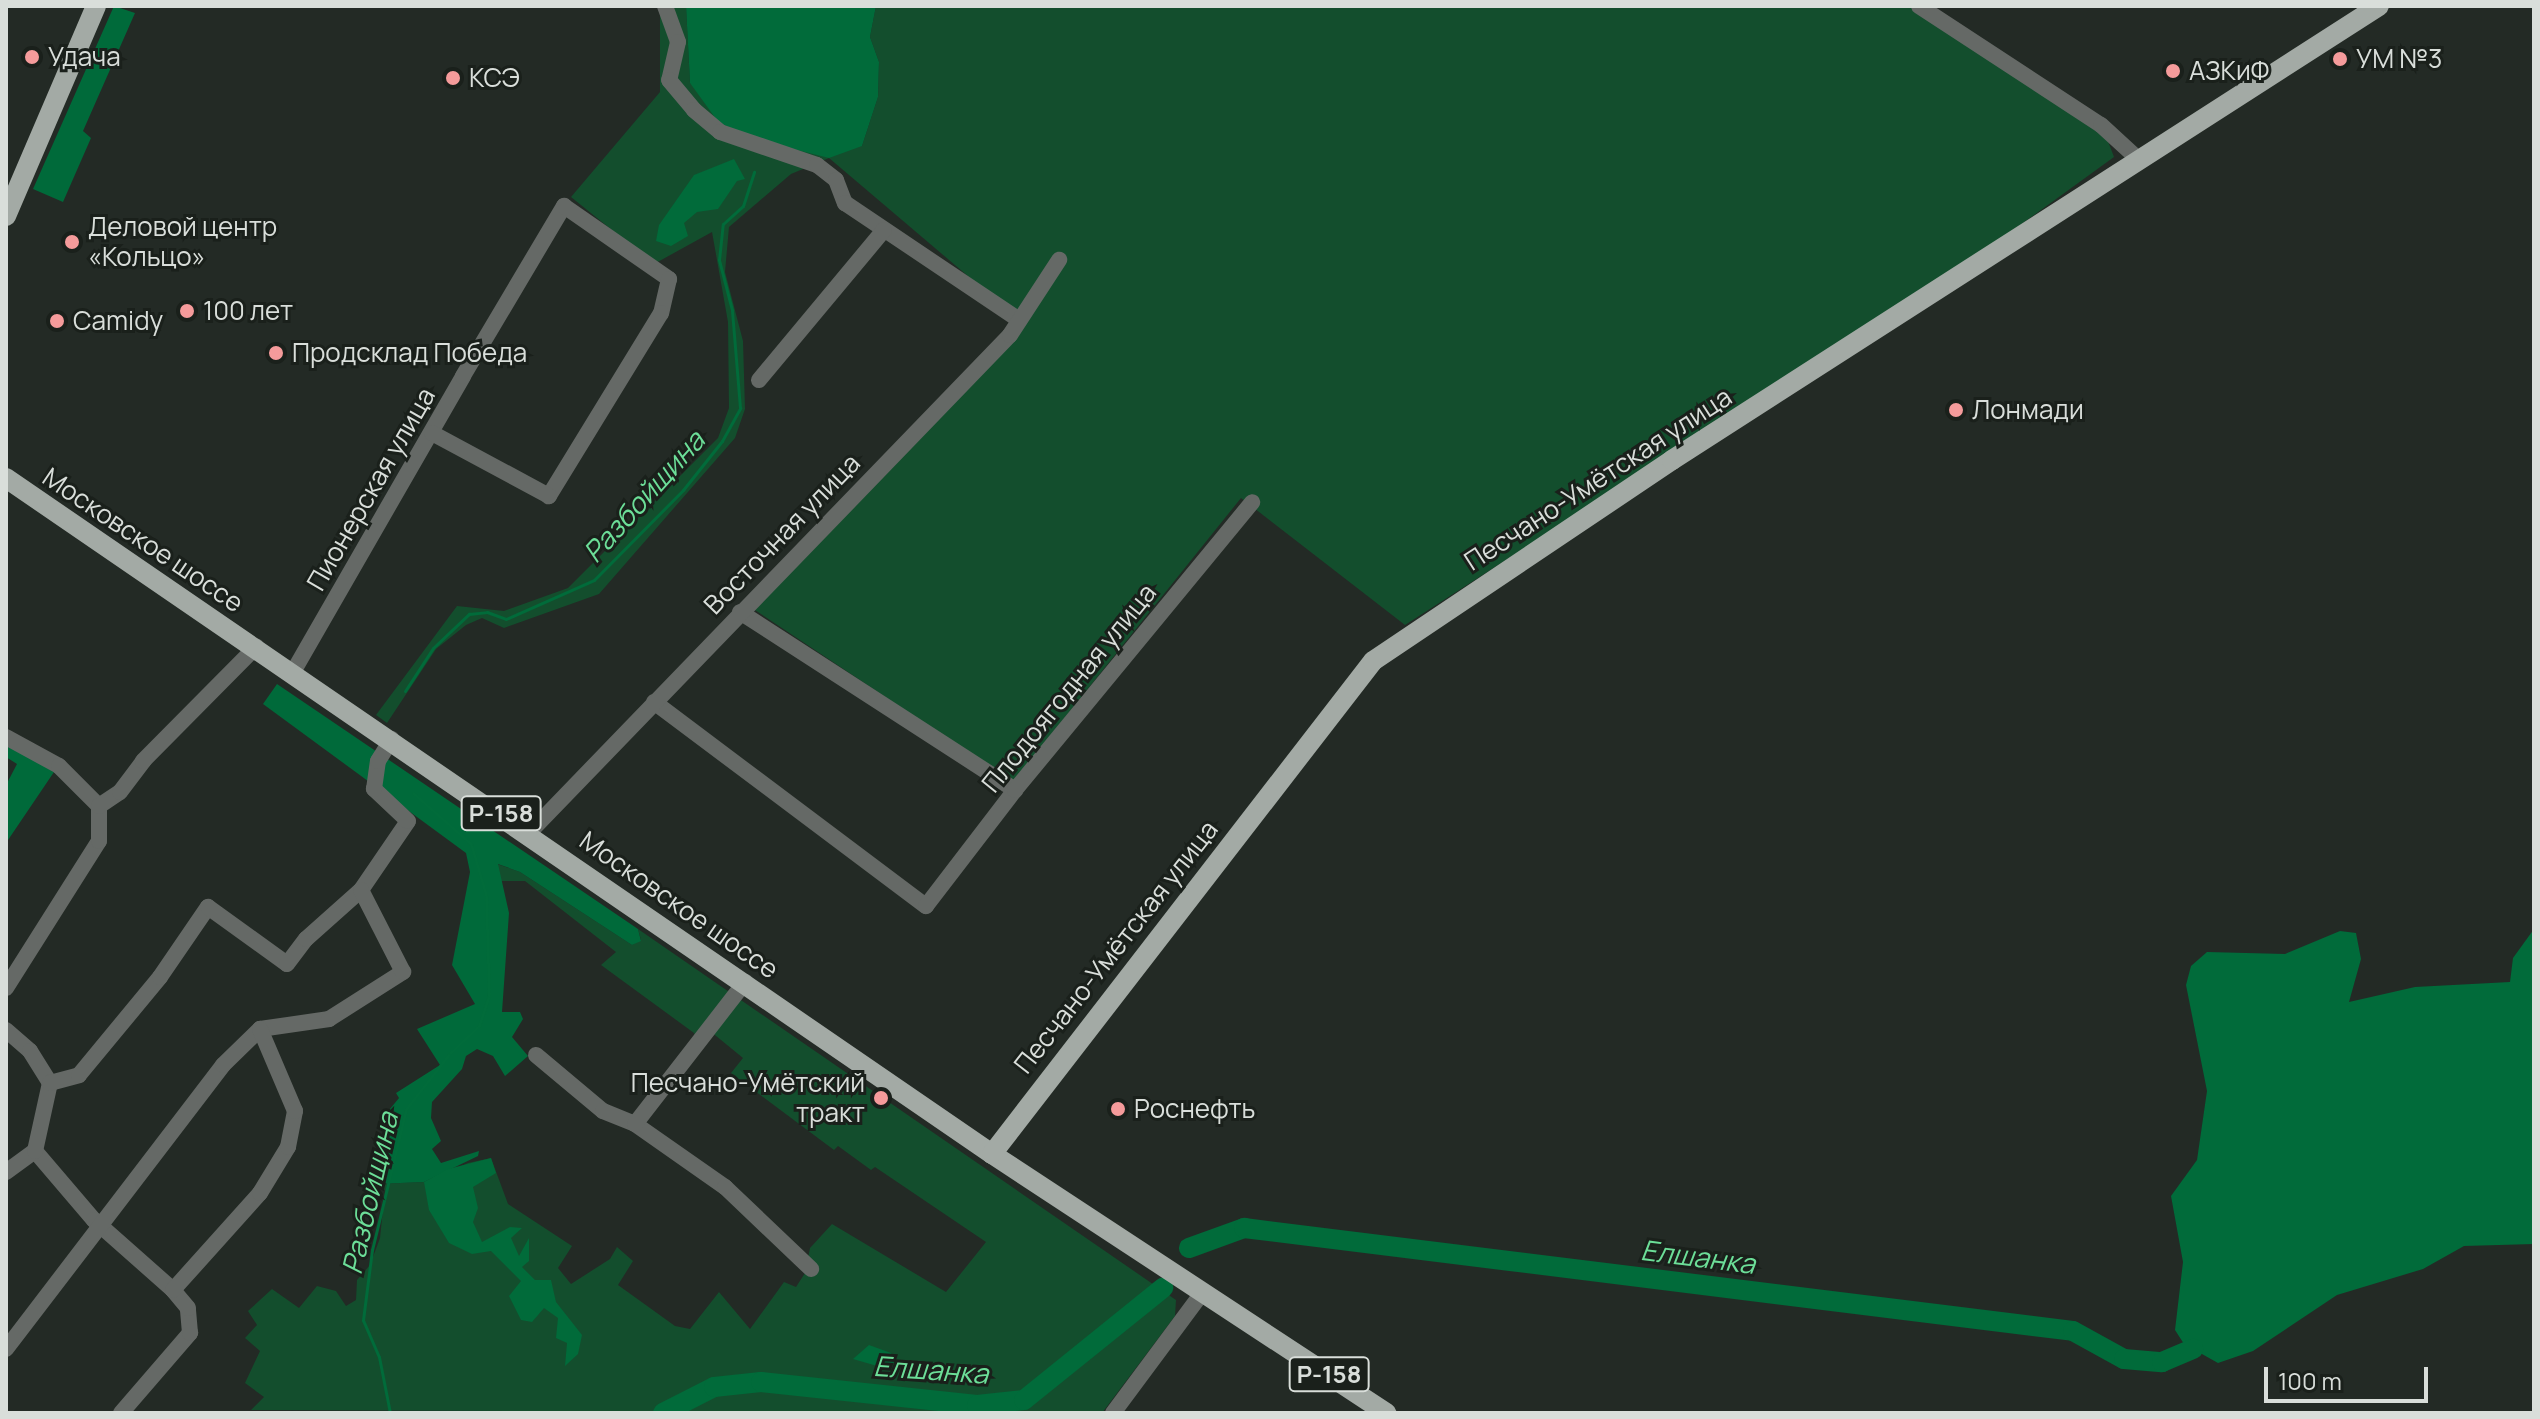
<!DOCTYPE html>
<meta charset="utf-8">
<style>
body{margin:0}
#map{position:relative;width:2540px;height:1419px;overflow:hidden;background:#232a25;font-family:Manrope,sans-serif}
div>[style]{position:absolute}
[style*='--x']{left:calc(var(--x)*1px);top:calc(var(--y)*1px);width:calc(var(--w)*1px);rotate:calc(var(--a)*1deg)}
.green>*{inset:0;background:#134e2d}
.forest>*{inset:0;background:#006a3a}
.water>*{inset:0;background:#016b3a}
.stream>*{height:3px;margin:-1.5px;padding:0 1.5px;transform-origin:1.5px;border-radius:1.5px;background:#016b3a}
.river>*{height:20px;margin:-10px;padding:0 10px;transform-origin:10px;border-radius:10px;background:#016b3a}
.minor>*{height:16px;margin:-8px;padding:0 8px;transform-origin:8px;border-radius:8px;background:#656966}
.major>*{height:20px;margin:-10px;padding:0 10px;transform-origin:10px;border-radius:10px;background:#a3aaa5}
.dots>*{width:22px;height:22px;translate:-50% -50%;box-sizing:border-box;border:4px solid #1a201b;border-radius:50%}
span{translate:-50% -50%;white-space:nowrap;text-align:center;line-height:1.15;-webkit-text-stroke:6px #1a201b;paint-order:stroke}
.shield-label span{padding:2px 6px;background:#1a201b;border:2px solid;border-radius:6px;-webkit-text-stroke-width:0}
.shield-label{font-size:24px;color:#d9deda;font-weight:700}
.poi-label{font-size:26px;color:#d9deda}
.left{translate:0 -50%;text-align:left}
.right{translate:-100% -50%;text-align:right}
.street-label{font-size:26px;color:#d9deda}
.water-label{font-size:28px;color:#6cde98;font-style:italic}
.frame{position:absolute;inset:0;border:8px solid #d9deda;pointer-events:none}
.scale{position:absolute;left:2264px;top:1367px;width:164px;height:36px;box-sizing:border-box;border:4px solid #d9deda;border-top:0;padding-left:10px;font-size:24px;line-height:28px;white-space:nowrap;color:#d9deda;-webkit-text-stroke:6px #1a201b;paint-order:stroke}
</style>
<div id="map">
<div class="green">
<div style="clip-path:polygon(660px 6px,686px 6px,690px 83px,862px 146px,878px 97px,879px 62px,870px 37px,876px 6px,1925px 6px,2100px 120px,2114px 157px,1969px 262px,1405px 625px,1241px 498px,1013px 782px,755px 610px,1022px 322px,829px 158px,791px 174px,729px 227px,725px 272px,743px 341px,745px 409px,735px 438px,599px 594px,504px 628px,482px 618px,466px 625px,436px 649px,387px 723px,376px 715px,457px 606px,504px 611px,568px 588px,718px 438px,729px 408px,728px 322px,712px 232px,654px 264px,571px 197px,660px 92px)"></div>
<div style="clip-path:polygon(497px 864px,520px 872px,632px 945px,641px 940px,638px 929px,1176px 1300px,1175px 1316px,1102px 1413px,251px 1410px,264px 1397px,245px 1383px,260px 1351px,245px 1338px,257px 1325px,248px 1311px,272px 1289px,299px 1308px,317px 1286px,336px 1291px,346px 1306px,356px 1300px,357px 1280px,370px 1265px,380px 1238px,385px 1190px,377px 1184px,424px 1182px,468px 1163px,491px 1158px,508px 1204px,572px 1246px,558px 1268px,571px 1284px,610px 1259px,617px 1247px,633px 1261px,618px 1285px,675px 1326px,690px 1329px,719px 1292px,750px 1329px,784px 1282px,796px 1287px,805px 1273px,810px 1248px,832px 1224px,946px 1292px,986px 1242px,875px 1167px,871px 1170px,838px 1146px,834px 1150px,731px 1073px,743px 1058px,710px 1031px,699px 1044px,694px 1033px,601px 965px,616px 952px,525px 881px,501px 881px)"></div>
</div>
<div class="forest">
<div style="clip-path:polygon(114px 6px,135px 13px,83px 131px,91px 138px,63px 202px,33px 189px)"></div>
<div style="clip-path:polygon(277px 684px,638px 929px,641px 941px,632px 945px,520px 872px,498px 864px,509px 913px,502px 1012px,520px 1012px,523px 1019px,512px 1037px,528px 1056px,505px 1076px,493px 1056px,477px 1049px,466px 1056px,462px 1069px,432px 1102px,431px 1118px,441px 1141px,432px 1149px,441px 1163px,479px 1151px,478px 1156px,424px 1182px,377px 1184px,381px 1170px,374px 1164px,390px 1121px,385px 1115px,399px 1098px,396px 1093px,440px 1065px,417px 1029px,475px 1004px,452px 965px,470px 872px,466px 853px,263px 704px)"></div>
<div style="clip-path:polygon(6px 744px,54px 772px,6px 843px,6px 785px,17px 764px,6px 757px)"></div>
</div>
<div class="water">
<div style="clip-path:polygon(686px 6px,876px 6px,870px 37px,879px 62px,878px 97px,862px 146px,829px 158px,765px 142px,719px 123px,690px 83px)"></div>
<div style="clip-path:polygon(734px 159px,745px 179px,737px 181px,718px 209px,697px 212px,684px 223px,688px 236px,671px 246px,656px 241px,659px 225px,694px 175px)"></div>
<div style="clip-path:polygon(2534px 929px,2534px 1244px,2464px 1246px,2423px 1269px,2337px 1295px,2253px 1351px,2218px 1363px,2184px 1344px,2175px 1330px,2183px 1262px,2171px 1196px,2197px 1160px,2207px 1091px,2186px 985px,2191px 966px,2207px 952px,2285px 954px,2340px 931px,2356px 933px,2361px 959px,2349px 1002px,2415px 987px,2510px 982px,2513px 958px)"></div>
<div style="clip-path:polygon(491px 1158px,496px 1173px,473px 1187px,478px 1208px,473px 1222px,482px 1242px,510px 1227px,522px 1228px,511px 1238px,519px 1256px,529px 1238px,529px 1261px,522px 1267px,535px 1280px,551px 1280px,556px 1302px,582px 1335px,578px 1354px,565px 1366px,567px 1343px,556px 1338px,558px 1318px,544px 1308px,532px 1322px,521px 1320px,509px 1296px,521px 1281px,491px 1251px,472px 1254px,449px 1243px,429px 1210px,424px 1182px,448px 1169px)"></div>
<div style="clip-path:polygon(869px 1345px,891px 1353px,896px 1361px,884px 1368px,853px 1359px)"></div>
</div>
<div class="stream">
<div style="--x:405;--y:691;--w:51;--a:-56.9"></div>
<div style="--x:433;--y:648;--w:50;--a:-43.4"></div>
<div style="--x:469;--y:614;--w:18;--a:-6"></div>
<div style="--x:487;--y:612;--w:20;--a:20"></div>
<div style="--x:506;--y:619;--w:96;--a:-23.9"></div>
<div style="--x:594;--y:580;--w:127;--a:-45.3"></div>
<div style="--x:683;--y:490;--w:63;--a:-51.5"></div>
<div style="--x:722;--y:441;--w:38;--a:-61"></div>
<div style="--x:740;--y:408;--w:98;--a:-94.7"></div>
<div style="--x:732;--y:310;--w:52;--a:-104.6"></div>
<div style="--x:719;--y:260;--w:36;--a:-84"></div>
<div style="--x:723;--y:224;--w:27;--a:-42"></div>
<div style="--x:743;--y:206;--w:36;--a:-72"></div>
<div style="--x:390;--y:1413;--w:57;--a:-101.1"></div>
<div style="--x:379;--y:1357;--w:40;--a:-113.4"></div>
<div style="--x:363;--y:1320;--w:71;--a:-82.7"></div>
<div style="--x:372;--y:1250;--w:145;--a:-76.4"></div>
<div style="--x:406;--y:1109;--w:71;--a:-51.8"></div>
<div style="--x:450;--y:1053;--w:40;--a:-43"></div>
<div style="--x:479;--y:1026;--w:32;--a:-72"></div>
<div style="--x:489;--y:996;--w:101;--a:-91.7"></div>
<div style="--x:486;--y:895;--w:53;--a:-106.4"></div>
<div style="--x:471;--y:844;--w:77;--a:-138.7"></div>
</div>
<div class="river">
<div style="--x:1189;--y:1248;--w:59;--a:-20"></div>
<div style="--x:1244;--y:1228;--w:835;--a:7.08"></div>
<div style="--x:2073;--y:1331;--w:58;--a:28.8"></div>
<div style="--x:2124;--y:1359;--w:38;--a:5"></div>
<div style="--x:2162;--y:1362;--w:34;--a:-23"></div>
<div style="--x:663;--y:1413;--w:57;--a:-27"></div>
<div style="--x:714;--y:1387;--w:47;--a:-6.1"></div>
<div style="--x:761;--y:1382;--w:217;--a:6.1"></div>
<div style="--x:977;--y:1405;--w:47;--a:-6.1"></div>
<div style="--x:1024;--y:1400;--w:179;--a:-38.9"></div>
</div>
<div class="minor">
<div style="--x:665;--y:6;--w:38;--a:70"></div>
<div style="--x:678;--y:42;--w:39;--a:103"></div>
<div style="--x:669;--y:80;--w:39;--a:50"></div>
<div style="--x:694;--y:110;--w:34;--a:40"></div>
<div style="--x:720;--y:132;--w:102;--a:18.8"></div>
<div style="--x:817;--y:165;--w:24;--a:38"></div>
<div style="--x:836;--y:180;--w:25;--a:69"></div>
<div style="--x:845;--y:203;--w:210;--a:33.9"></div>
<div style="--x:1919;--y:6;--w:217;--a:33.2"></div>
<div style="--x:2101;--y:125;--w:49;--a:42.5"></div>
<div style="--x:759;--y:380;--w:195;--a:-50.2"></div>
<div style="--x:740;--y:612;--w:328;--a:32.9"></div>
<div style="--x:293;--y:672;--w:341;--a:-60.1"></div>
<div style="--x:463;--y:376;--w:198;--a:-59.3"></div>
<div style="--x:564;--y:206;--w:128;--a:34.8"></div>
<div style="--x:669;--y:279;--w:35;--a:103"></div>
<div style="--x:661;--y:313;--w:215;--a:121.5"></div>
<div style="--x:549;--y:496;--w:133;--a:-151.7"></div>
<div style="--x:654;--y:702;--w:340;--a:36.9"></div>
<div style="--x:926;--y:906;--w:146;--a:-52.5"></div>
<div style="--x:1015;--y:790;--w:373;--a:-50.5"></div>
<div style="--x:6;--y:737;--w:60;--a:28.7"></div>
<div style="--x:59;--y:766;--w:57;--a:45"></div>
<div style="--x:529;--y:833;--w:692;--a:-45.99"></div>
<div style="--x:1010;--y:335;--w:90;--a:-56.8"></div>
<div style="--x:6;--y:988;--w:174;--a:-57.7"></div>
<div style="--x:99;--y:841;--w:35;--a:-90"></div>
<div style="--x:99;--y:806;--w:25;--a:-34"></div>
<div style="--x:120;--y:792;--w:39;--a:-53"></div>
<div style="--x:143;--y:761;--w:161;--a:-45.3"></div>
<div style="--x:6;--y:1030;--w:32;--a:41"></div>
<div style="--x:30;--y:1051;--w:38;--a:58"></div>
<div style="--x:536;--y:1055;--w:87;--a:39.9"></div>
<div style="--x:603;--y:1111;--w:35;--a:22"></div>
<div style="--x:635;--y:1124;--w:110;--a:35"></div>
<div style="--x:725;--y:1187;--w:119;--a:43.6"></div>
<div style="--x:635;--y:1124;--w:180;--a:-52.2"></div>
<div style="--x:35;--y:1151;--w:91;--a:49.5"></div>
<div style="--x:94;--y:1220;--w:106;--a:41.5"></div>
<div style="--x:6;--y:1172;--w:36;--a:-36"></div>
<div style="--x:35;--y:1151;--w:70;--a:-77.6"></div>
<div style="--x:50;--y:1083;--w:30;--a:-15"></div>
<div style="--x:79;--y:1075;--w:127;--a:-50.4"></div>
<div style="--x:160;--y:977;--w:85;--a:-55.6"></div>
<div style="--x:208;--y:907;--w:97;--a:35.8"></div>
<div style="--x:287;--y:964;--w:31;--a:-53"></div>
<div style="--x:306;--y:939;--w:74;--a:-41.7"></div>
<div style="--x:361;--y:890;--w:83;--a:-55.7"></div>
<div style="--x:408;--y:821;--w:47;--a:-136.7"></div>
<div style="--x:374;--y:789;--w:28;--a:-82"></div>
<div style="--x:378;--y:761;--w:26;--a:-58"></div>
<div style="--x:6;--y:1349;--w:357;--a:-52.6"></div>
<div style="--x:223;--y:1065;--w:52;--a:-44.2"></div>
<div style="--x:260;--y:1029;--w:70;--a:-8.2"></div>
<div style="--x:329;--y:1019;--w:88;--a:-32.4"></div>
<div style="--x:403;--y:972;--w:92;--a:-117.1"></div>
<div style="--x:121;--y:1413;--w:106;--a:-49.2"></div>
<div style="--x:190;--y:1333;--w:25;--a:-95"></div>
<div style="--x:188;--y:1308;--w:23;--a:-130"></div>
<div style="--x:173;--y:1290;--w:130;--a:-48.1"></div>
<div style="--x:260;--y:1193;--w:54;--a:-58.7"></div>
<div style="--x:288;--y:1147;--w:37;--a:-79"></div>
<div style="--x:295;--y:1111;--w:89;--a:-113.1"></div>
<div style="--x:1113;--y:1413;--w:151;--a:-53.4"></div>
</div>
<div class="major">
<div style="--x:6;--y:216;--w:228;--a:-66.8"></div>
<div style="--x:6;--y:478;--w:1195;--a:34.43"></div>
<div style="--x:992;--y:1154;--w:472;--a:33.3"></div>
<div style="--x:992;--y:1154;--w:623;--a:-52.3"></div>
<div style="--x:1373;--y:661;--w:360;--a:-33.9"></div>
<div style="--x:1672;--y:460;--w:840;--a:-32.71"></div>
</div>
<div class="dots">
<div style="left:32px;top:57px;background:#f59b9b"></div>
<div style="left:2340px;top:59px;background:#f59b9b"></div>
<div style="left:2173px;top:71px;background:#f59b9b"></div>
<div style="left:453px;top:78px;background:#f59b9b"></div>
<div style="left:72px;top:242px;background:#f59b9b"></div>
<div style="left:187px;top:311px;background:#f59b9b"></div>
<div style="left:57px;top:321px;background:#f59b9b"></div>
<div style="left:276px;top:353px;background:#f59b9b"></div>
<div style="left:1956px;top:410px;background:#f59b9b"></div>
<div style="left:881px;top:1098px;background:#f59b9b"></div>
<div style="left:1118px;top:1109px;background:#f59b9b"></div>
</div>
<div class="shield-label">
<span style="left:501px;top:813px">Р-158</span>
<span style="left:1329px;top:1374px">Р-158</span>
</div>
<div class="poi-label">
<span class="left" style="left:48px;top:57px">Удача</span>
<span class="left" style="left:2356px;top:59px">УМ №3</span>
<span class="left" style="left:2189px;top:71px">АЗКиФ</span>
<span class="left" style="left:469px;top:78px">КСЭ</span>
<span class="left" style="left:88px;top:242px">Деловой центр<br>«Кольцо»</span>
<span class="left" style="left:203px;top:311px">100 лет</span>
<span class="left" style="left:73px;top:321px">Camidy</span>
<span class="left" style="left:292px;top:353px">Продсклад Победа</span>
<span class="left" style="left:1972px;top:410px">Лонмади</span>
<span class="right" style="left:865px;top:1098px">Песчано-Умётский<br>тракт</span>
<span class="left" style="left:1134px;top:1109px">Роснефть</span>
</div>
<div class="street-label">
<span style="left:1598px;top:479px;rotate:-33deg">Песчано-Умётская улица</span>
<span style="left:371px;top:489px;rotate:-60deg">Пионерская улица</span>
<span style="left:782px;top:534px;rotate:-46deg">Восточная улица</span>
<span style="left:143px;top:540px;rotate:34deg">Московское шоссе</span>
<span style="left:1069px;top:688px;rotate:-51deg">Плодоягодная улица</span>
<span style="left:679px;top:905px;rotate:35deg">Московское шоссе</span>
<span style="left:1116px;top:947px;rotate:-52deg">Песчано-Умётская улица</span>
</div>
<div class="water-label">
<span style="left:643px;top:496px;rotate:-48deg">Разбойщина</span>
<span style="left:369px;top:1193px;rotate:-77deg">Разбойщина</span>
<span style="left:1698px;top:1256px;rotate:7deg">Елшанка</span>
<span style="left:931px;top:1369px;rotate:4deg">Елшанка</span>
</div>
<div class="frame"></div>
<div class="scale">100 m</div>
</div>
